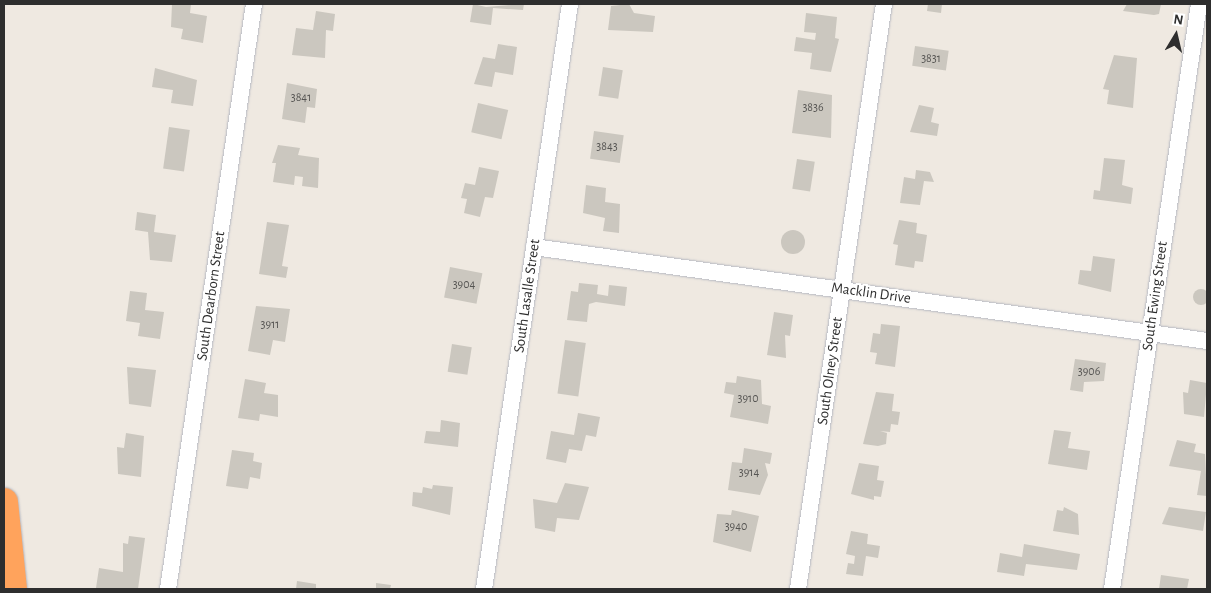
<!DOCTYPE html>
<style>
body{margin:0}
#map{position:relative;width:1211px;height:593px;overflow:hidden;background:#efe9e1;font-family:"Alegreya Sans",sans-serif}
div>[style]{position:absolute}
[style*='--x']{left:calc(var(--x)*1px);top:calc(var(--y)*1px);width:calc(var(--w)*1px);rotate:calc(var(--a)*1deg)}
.building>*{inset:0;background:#cbc7bf;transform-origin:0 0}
.round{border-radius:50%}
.roads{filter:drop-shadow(0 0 1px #b4b7c1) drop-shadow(0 0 1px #b4b7c1)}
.minor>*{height:16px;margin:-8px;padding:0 8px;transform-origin:8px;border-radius:8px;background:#fff}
.motorway>*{height:28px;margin:-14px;padding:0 14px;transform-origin:14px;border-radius:14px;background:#ffa35c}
span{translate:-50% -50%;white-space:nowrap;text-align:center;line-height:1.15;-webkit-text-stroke:4px #fff;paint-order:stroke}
.number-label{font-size:12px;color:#555452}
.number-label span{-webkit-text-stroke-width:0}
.street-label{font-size:15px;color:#2e2e2e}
.frame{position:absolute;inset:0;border:5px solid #2e2e2e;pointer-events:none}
.north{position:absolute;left:1151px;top:10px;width:50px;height:50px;-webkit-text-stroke:4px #fff;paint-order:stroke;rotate:9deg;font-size:14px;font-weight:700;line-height:20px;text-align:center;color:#2e2e2e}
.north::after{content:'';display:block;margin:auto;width:18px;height:22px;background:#2e2e2e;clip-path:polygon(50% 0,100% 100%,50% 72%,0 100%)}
</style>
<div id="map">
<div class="building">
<div style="clip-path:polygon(172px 4px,191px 4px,190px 13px,207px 16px,203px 43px,181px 39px,183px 29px,171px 27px)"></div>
<div style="clip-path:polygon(473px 4px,486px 7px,524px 4px,523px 10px,493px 8px,491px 25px,470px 22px)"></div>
<div style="clip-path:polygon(629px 4px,634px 13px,655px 16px,653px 32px,608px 30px,611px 6px)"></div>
<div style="clip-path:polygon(928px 4px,942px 4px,941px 13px,927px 11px)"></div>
<div style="clip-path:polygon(1161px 4px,1159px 14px,1154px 15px,1123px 11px,1127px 4px)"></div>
<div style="clip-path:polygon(316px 11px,335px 14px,333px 31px,326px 30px,325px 58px,292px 55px,296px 28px,313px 30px)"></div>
<div style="clip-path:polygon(806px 13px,837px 17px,835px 38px,839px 39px,831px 72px,810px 69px,812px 53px,794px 51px,796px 37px,815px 40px,816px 33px,804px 32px)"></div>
<div style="clip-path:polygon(498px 44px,517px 47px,513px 75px,495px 72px,492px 87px,474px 84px,483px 57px,495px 59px)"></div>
<div style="left:915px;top:46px;width:34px;height:20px;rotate:8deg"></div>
<div style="clip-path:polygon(1114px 55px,1137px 58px,1133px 108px,1107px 104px,1109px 90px,1103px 89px)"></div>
<div style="left:603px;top:67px;width:20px;height:29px;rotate:9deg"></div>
<div style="clip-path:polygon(155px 68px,197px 80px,193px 106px,171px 103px,173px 90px,152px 87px)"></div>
<div style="clip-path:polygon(287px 83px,317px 89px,315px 108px,307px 107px,305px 123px,282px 119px)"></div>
<div style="clip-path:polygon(798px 90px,832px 95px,831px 138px,792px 133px)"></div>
<div style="left:478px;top:103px;width:31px;height:30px;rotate:13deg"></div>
<div style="clip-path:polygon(919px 105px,934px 108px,931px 122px,939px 124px,937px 136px,910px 132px)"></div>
<div style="left:169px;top:127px;width:21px;height:42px;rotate:8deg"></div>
<div style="left:594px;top:131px;width:30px;height:28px;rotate:8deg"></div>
<div style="clip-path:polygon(278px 145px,300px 148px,298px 155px,319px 158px,318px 188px,302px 186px,303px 177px,295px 176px,294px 185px,273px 182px,276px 163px,272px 163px)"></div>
<div style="clip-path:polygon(1104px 158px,1125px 160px,1122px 185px,1133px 188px,1131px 204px,1093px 199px,1094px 190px,1100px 191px)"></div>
<div style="left:797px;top:159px;width:18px;height:30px;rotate:9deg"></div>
<div style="clip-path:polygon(479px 167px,499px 171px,493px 198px,485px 197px,480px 217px,464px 213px,467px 199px,461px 198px,465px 183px,475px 185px)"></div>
<div style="clip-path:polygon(916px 170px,930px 172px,934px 182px,924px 181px,920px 205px,900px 203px,904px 177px,915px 179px)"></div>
<div style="clip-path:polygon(586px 185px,606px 188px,605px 202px,620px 204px,619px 233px,603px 231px,605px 218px,583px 213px)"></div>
<div style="clip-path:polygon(137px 212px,156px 215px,154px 232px,176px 235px,172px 262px,150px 260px,148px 232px,135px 230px)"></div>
<div style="clip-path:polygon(899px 220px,917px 223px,916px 233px,927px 235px,923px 262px,915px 261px,914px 268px,895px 265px,898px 245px,893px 244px)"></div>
<div style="clip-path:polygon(267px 222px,289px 225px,282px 266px,288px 267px,286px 278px,259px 274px)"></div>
<div class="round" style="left:781px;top:230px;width:24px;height:24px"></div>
<div style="clip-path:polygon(1093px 256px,1115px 259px,1111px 292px,1078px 284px,1080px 270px,1091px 271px)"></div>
<div style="left:450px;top:267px;width:33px;height:31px;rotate:11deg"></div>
<div style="clip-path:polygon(579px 283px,598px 285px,597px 294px,608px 296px,609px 285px,627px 287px,625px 306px,596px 302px,589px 304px,587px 322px,567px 320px,571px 291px,578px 292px)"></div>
<div class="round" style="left:1193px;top:289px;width:16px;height:16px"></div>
<div style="clip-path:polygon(130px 291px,147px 293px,145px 310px,164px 312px,160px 339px,138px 336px,140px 323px,126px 321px)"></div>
<div style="clip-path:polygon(256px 306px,290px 309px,285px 342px,273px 340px,270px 355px,248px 351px)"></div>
<div style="clip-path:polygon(774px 312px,793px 315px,790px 336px,785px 335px,786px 358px,767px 355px)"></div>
<div style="clip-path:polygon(881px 324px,900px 326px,895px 367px,875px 364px,877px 353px,870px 352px,873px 333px,880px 334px)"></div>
<div style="left:565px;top:340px;width:21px;height:54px;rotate:8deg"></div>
<div style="left:452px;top:344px;width:20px;height:28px;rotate:9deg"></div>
<div style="clip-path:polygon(1075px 359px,1106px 363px,1104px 381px,1084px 382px,1083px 392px,1070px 390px)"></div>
<div style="clip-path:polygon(127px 367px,156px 370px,151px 407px,129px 404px)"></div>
<div style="clip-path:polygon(737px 376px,761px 380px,762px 404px,771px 406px,768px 424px,730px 417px,734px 395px,724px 393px,726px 382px,736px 383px)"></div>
<div style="clip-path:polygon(245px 379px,266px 383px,264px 393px,278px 395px,278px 417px,260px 414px,259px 421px,238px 418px)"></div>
<div style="clip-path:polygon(1190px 380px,1207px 383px,1204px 417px,1184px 414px,1183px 392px,1188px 393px)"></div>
<div style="clip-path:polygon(876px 392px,894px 394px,892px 411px,900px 412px,898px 425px,891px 424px,890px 432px,880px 431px,887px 433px,886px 444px,878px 446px,863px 444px)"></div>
<div style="clip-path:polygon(578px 413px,600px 417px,596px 437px,586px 435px,582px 451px,569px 449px,566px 463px,546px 459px,551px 431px,574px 435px)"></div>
<div style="clip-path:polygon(441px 420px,460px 423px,458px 447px,424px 443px,426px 431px,440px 432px)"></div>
<div style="clip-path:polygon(1054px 430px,1071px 432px,1068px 448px,1090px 451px,1087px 470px,1048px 464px)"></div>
<div style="clip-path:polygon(126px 433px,144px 436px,141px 477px,118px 474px,117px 447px,124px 448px)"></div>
<div style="clip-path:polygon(1177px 440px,1196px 444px,1194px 452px,1205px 454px,1207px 496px,1197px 495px,1201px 471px,1169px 466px)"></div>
<div style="clip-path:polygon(744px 448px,772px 453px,770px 464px,765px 463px,768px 475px,760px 495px,728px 490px,732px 462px,742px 463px)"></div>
<div style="clip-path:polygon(232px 450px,254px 453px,253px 461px,262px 463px,260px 479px,250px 477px,248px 489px,226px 486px)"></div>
<div style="clip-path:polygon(859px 463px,879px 466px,877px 480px,884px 481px,881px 497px,874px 496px,874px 500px,851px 494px)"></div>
<div style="clip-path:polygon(565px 483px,589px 487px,579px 520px,557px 518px,555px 532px,535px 528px,533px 499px,557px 503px)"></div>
<div style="clip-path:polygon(433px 485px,453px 487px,450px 515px,412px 506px,413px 492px,422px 493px,423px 487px,432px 489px)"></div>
<div style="clip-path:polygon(1064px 507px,1078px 514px,1079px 535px,1053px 531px,1057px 510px,1063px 511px)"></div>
<div style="clip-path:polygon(1169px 507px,1206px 512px,1203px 531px,1162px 524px)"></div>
<div style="clip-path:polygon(732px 510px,759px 516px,751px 552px,713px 542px,717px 514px,731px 515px)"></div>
<div style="clip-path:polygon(851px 531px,868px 534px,867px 544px,880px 546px,878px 558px,866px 556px,863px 576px,846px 574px,848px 563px,854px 564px,855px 556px,846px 554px)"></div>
<div style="clip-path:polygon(129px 536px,145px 538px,138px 589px,96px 588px,99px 568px,123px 572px,123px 543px,128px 544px)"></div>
<div style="clip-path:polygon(1024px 544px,1080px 554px,1077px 570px,1026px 564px,1024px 576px,997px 572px,1000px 553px,1022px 557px)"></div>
<div style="clip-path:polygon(1161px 575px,1189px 579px,1187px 589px,1159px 589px)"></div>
<div style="clip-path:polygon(297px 581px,316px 584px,316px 589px,296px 589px)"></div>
<div style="clip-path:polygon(376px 583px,391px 585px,390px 589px,376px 589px)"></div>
</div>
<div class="roads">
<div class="minor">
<div style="--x:534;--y:247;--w:680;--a:7.95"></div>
<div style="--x:168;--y:589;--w:591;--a:-81.64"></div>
<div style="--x:484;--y:589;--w:591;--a:-81.64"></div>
<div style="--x:798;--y:589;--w:591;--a:-81.64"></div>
<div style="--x:1112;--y:589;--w:591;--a:-81.54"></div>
</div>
<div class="motorway">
<div style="--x:4;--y:502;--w:87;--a:84.1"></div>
</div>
</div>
<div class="number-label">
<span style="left:931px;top:59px">3831</span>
<span style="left:301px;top:98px">3841</span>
<span style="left:813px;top:108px">3836</span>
<span style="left:607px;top:147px">3843</span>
<span style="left:464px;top:285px">3904</span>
<span style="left:270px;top:325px">3911</span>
<span style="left:1089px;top:372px">3906</span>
<span style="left:748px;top:399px">3910</span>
<span style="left:749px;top:473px">3914</span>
<span style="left:736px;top:527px">3940</span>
</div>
<div class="street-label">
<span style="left:871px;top:293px;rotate:8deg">Macklin Drive</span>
<span style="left:211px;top:296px;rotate:-82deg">South Dearborn Street</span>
<span style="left:527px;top:296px;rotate:-82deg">South Lasalle Street</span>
<span style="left:1155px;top:296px;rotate:-82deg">South Ewing Street</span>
<span style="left:830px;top:371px;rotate:-82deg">South Olney Street</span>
</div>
<div class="frame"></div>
<div class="north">N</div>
</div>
